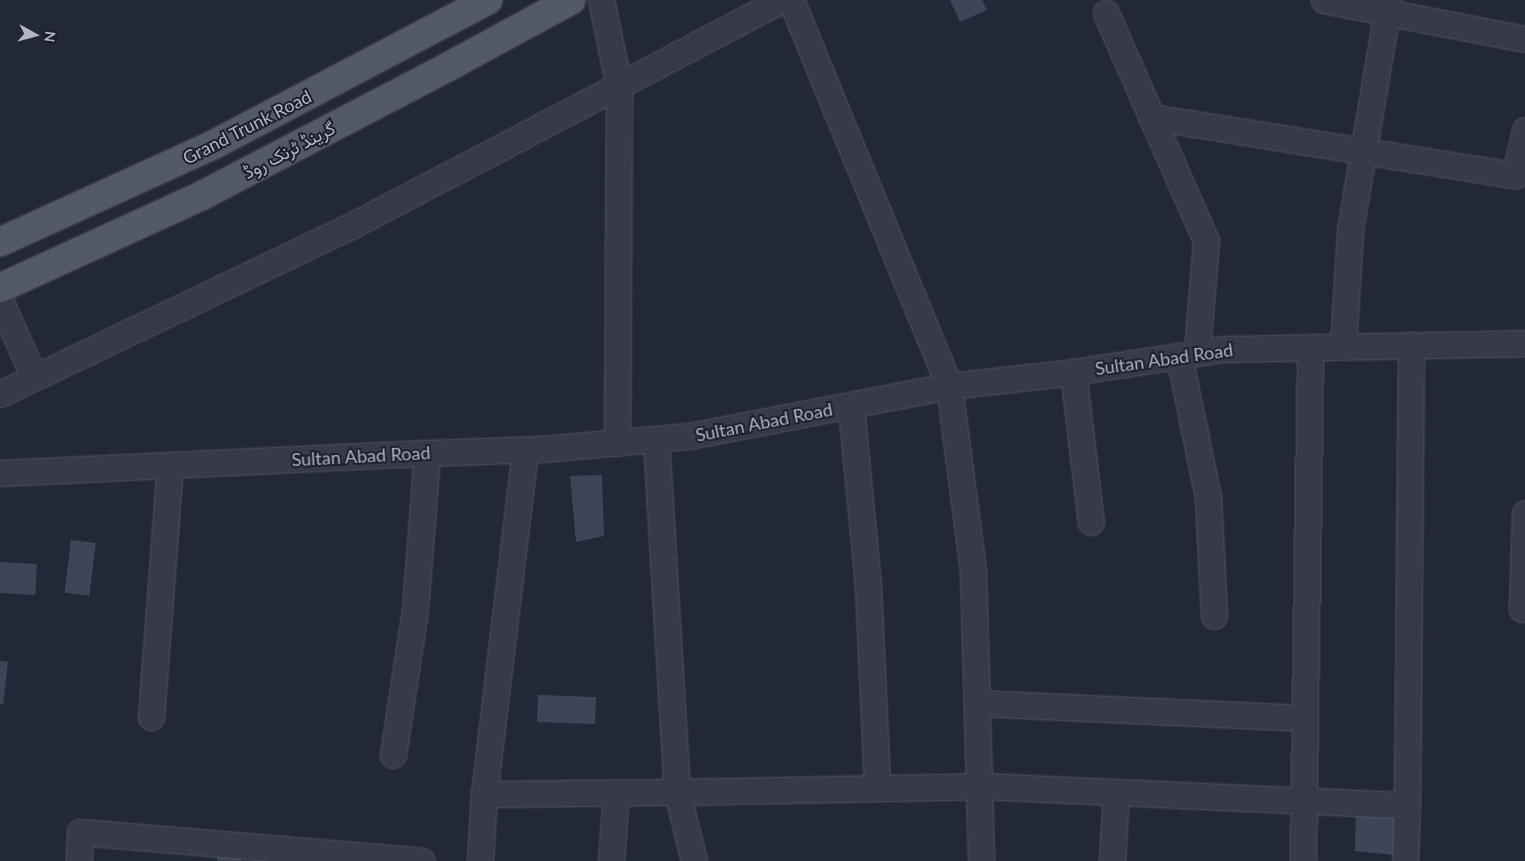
<!DOCTYPE html>
<meta charset="utf-8">
<style>
body{margin:0}
#map{position:relative;width:1525px;height:861px;overflow:hidden;background:#232838;font-family:Lato,Vazirmatn,sans-serif}
div>[style]{position:absolute}
[style*='--x']{left:calc(var(--x)*1px);top:calc(var(--y)*1px);width:calc(var(--w)*1px);rotate:calc(var(--a)*1deg)}
.building>*{inset:0;background:#3f4558;transform-origin:0 0}
.roads{filter:drop-shadow(0 0 1px #515563) drop-shadow(0 0 1px #515563)}
.minor>*{height:25px;margin:-12.5px;padding:0 12.5px;transform-origin:12.5px;border-radius:12.5px;background:#363a49}
.major>*{height:28px;margin:-14px;padding:0 14px;transform-origin:14px;border-radius:14px;background:#545969}
span{translate:-50% -50%;white-space:nowrap;text-align:center;line-height:1.15;-webkit-text-stroke:4px #1c202d;paint-order:stroke}
.street-label{font-size:18px;color:#b1b5c5}
.north{position:absolute;left:10px;top:10px;width:50px;height:50px;-webkit-text-stroke:4px #1c202d;paint-order:stroke;rotate:97deg;font-size:14px;font-weight:700;line-height:20px;text-align:center;color:#b1b5c5}
.north::after{content:'';display:block;margin:auto;width:18px;height:22px;background:#b1b5c5;clip-path:polygon(50% 0,100% 100%,50% 72%,0 100%)}
</style>
<div id="map">
<div class="building">
<div style="clip-path:polygon(950px 0,982px 0,987px 10px,960px 22px)"></div>
<div style="clip-path:polygon(602px 475px,604px 536px,576px 542px,570px 476px)"></div>
<div style="left:71px;top:540px;width:25px;height:53px;rotate:7deg"></div>
<div style="left:0;top:562px;width:37px;height:31px;rotate:3deg"></div>
<div style="clip-path:polygon(0 661px,8px 662px,3px 705px,0 704px)"></div>
<div style="left:596px;top:697px;width:27px;height:58px;rotate:92deg"></div>
<div style="clip-path:polygon(1356px 809px,1397px 815px,1394px 855px,1355px 851px)"></div>
<div style="clip-path:polygon(218px 854px,241px 855px,241px 861px,217px 861px)"></div>
</div>
<div class="roads">
<div class="minor">
<div style="--x:601;--y:0;--w:88;--a:78.2"></div>
<div style="--x:619;--y:86;--w:357;--a:90.3"></div>
<div style="--x:791;--y:0;--w:417;--a:67.7"></div>
<div style="--x:949;--y:386;--w:187;--a:82.6"></div>
<div style="--x:973;--y:571;--w:290;--a:88.4"></div>
<div style="--x:1324;--y:0;--w:205;--a:11"></div>
<div style="--x:1106;--y:13;--w:249;--a:66.3"></div>
<div style="--x:1206;--y:241;--w:112;--a:94.6"></div>
<div style="--x:1151;--y:117;--w:369;--a:9.1"></div>
<div style="--x:1515;--y:175;--w:46;--a:-77.5"></div>
<div style="--x:0;--y:300;--w:84;--a:66.2"></div>
<div style="--x:1343;--y:346;--w:116;--a:-86.5"></div>
<div style="--x:1350;--y:230;--w:233;--a:-80.4"></div>
<div style="--x:1179;--y:356;--w:144;--a:78.4"></div>
<div style="--x:1208;--y:497;--w:119;--a:87.1"></div>
<div style="--x:1073;--y:372;--w:151;--a:83.2"></div>
<div style="--x:0;--y:394;--w:387;--a:-25.6"></div>
<div style="--x:349;--y:227;--w:489;--a:-27.7"></div>
<div style="--x:851;--y:406;--w:181;--a:84.6"></div>
<div style="--x:868;--y:586;--w:202;--a:87.4"></div>
<div style="--x:0;--y:473;--w:427;--a:-2.7"></div>
<div style="--x:427;--y:453;--w:115;--a:-2"></div>
<div style="--x:542;--y:449;--w:148;--a:-5.1"></div>
<div style="--x:689;--y:436;--w:265;--a:-10.9"></div>
<div style="--x:949;--y:386;--w:125;--a:-6.4"></div>
<div style="--x:1073;--y:372;--w:152;--a:-8.7"></div>
<div style="--x:1223;--y:349;--w:302;--a:-1.1"></div>
<div style="--x:1522;--y:609;--w:96;--a:-88.2"></div>
<div style="--x:978;--y:703;--w:327;--a:2.6"></div>
<div style="--x:151;--y:717;--w:253;--a:-85.7"></div>
<div style="--x:393;--y:755;--w:147;--a:-81.4"></div>
<div style="--x:415;--y:610;--w:157;--a:-85.6"></div>
<div style="--x:484;--y:794;--w:193;--a:-0.6"></div>
<div style="--x:677;--y:792;--w:353;--a:-93.4"></div>
<div style="--x:1407;--y:805;--w:460;--a:-89.5"></div>
<div style="--x:79;--y:861;--w:29;--a:-88"></div>
<div style="--x:80;--y:832;--w:343;--a:4.8"></div>
<div style="--x:480;--y:861;--w:67;--a:-86.6"></div>
<div style="--x:484;--y:794;--w:346;--a:-83.2"></div>
<div style="--x:611;--y:861;--w:68;--a:-85.8"></div>
<div style="--x:694;--y:861;--w:71;--a:-103.8"></div>
<div style="--x:677;--y:792;--w:304;--a:-1.1"></div>
<div style="--x:981;--y:786;--w:426;--a:2.6"></div>
<div style="--x:1407;--y:805;--w:56;--a:92"></div>
<div style="--x:1112;--y:861;--w:69;--a:-86.7"></div>
<div style="--x:1303;--y:861;--w:514;--a:-89.22"></div>
</div>
<div class="major">
<div style="--x:0;--y:242;--w:234;--a:-24.5"></div>
<div style="--x:213;--y:145;--w:311;--a:-27.8"></div>
<div style="--x:0;--y:288;--w:221;--a:-24.6"></div>
<div style="--x:201;--y:196;--w:287;--a:-27.6"></div>
<div style="--x:455;--y:63;--w:132;--a:-28.5"></div>
</div>
</div>
<div class="street-label">
<span style="left:247px;top:127px;rotate:-27deg">Grand Trunk Road</span>
<span style="left:289px;top:150px;rotate:-28deg">گرینڈ ٹرنک روڈ</span>
<span style="left:1164px;top:359px;rotate:-8deg">Sultan Abad Road</span>
<span style="left:764px;top:422px;rotate:-11deg">Sultan Abad Road</span>
<span style="left:361px;top:456px;rotate:-3deg">Sultan Abad Road</span>
</div>
<div class="north">N</div>
</div>
